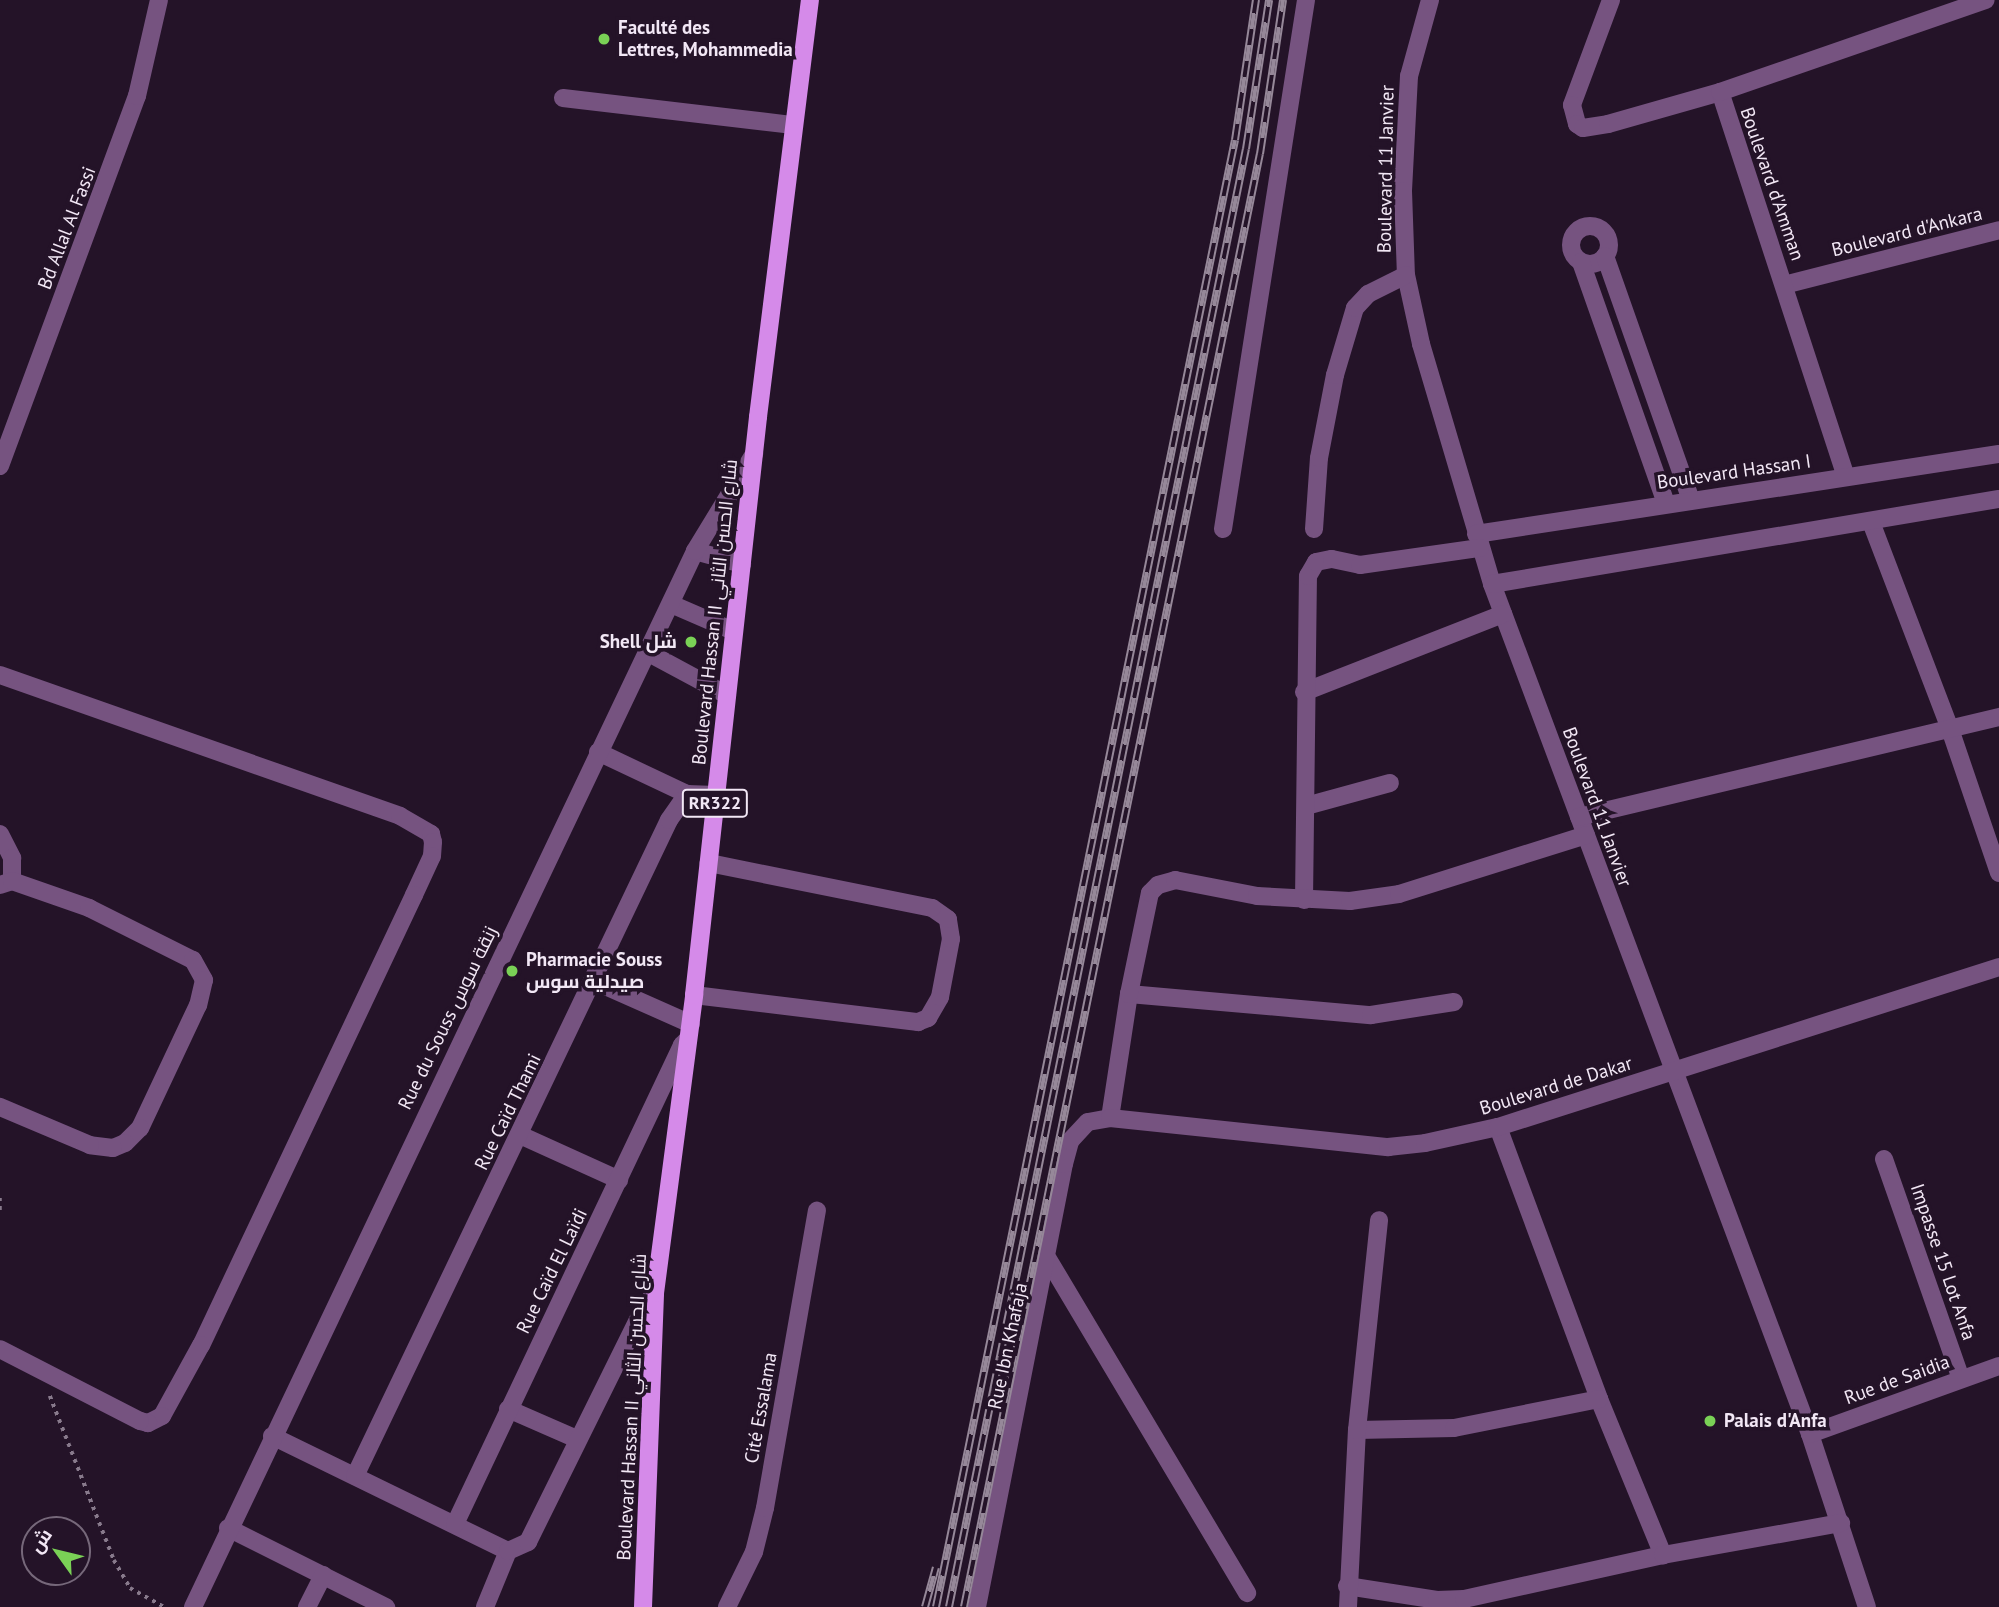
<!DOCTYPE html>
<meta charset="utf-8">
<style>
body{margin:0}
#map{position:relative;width:1999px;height:1607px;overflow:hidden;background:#241328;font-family:"PT Sans",Cairo,sans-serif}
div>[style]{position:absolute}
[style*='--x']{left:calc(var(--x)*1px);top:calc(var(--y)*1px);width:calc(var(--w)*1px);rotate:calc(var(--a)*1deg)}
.path>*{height:3.5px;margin-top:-1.75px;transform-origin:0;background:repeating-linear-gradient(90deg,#887a8c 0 3.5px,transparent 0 8.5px)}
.minor>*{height:18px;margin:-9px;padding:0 9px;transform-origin:9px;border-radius:9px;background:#765380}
.minor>.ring{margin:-9px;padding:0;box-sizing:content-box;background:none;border:18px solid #765380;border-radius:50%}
.major>*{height:18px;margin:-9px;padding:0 9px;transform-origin:9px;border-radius:9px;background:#d58ae9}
.rail>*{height:8px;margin-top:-4px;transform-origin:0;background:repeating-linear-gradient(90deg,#241328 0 16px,#968899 0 32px);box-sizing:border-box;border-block:2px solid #968899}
.dots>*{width:19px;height:19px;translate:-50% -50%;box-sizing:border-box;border:4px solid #241328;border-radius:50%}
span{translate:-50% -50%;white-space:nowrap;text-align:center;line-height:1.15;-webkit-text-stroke:7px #241328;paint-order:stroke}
.shield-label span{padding:2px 5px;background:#241328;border:2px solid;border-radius:5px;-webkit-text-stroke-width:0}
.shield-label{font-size:18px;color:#f2e7f5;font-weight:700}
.poi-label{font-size:19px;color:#f2e7f5;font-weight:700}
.left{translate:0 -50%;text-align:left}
.right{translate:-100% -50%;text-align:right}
.street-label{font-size:19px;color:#f2e7f5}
.north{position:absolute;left:21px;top:1516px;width:70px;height:70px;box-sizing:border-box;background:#241328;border:2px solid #76687a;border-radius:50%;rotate:304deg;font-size:19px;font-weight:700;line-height:28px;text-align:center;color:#f2e7f5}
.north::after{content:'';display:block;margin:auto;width:24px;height:32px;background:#7ad156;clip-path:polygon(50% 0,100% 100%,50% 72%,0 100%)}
</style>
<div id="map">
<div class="path">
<div style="--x:0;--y:1198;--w:14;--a:90"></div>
<div style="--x:50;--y:1396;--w:176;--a:68.7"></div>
<div style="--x:114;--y:1560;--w:32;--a:60"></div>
<div style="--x:130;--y:1588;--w:39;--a:29"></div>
</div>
<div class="minor">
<div style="--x:1430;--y:0;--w:79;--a:105.4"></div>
<div style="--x:1409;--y:76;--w:115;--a:93"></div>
<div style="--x:1403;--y:191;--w:84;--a:88"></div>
<div style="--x:1406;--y:275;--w:71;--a:77.7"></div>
<div style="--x:1421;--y:344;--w:250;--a:73.5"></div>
<div style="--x:1492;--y:584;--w:908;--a:69.49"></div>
<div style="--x:1810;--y:1434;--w:182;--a:71.8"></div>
<div style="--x:1611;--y:0;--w:112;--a:110.4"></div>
<div style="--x:1572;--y:105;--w:20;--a:75"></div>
<div style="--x:1577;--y:124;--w:7;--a:34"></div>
<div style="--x:1583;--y:128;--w:25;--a:-9"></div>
<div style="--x:1608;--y:124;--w:116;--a:-15.9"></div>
<div style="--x:563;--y:98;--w:232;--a:6.7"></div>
<div class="ring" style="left:1571px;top:226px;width:20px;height:20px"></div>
<div style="--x:1605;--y:256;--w:259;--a:70.6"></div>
<div style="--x:1581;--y:262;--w:256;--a:70.6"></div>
<div style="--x:1784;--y:285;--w:222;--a:-14.3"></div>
<div style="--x:0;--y:466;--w:395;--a:-69.7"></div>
<div style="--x:137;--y:96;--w:98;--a:-77.1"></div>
<div style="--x:1846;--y:477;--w:405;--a:-108.1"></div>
<div style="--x:1720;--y:92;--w:281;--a:-19.1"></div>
<div style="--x:1871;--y:522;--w:222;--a:69.1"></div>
<div style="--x:1950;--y:729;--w:152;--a:71.2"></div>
<div style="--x:1223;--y:529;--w:535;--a:-81.08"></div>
<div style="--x:1314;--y:529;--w:71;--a:-86"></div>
<div style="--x:1319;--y:458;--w:85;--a:-79.1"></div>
<div style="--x:1335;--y:375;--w:70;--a:-73.4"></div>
<div style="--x:1355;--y:308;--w:19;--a:-47"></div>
<div style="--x:1368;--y:294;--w:42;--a:-26.6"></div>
<div style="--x:1476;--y:534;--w:529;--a:-8.7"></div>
<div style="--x:695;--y:551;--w:49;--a:15.5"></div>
<div style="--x:1492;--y:584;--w:514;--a:-9.52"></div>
<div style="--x:671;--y:604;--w:68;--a:23.5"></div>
<div style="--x:647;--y:652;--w:91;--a:28.3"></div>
<div style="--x:0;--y:675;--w:424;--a:19.4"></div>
<div style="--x:400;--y:816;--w:36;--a:30"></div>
<div style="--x:431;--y:834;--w:8;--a:76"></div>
<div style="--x:433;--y:842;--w:14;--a:94"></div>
<div style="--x:432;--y:856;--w:43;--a:114.8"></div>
<div style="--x:414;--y:895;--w:498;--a:115.3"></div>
<div style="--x:201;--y:1345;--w:81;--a:118.8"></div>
<div style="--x:162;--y:1416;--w:16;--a:153"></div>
<div style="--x:148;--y:1423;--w:8;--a:-166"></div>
<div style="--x:140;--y:1421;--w:157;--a:-152.8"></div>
<div style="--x:1304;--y:692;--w:214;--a:-21.4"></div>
<div style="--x:598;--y:752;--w:98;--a:25.3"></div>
<div style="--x:1306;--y:806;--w:87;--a:-15.3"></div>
<div style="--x:1579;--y:817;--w:432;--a:-13.4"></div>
<div style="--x:0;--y:834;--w:27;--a:63"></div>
<div style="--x:12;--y:858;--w:23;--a:90"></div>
<div style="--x:0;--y:885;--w:13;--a:-18"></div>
<div style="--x:12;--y:881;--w:82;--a:19.3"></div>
<div style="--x:89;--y:908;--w:116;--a:26.6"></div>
<div style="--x:193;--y:960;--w:23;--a:61"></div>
<div style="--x:204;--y:980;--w:26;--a:103"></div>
<div style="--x:198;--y:1005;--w:136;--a:115.2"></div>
<div style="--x:140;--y:1128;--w:21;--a:135"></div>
<div style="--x:125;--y:1143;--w:13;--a:157"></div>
<div style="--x:113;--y:1148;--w:23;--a:-173"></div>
<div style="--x:90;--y:1145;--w:98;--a:-157.1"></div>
<div style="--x:1304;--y:900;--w:324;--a:-89.3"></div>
<div style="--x:1308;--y:576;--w:16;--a:-60"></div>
<div style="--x:1316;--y:562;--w:16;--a:-11"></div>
<div style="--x:1332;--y:559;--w:29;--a:12"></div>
<div style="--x:1360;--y:565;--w:121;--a:-8.1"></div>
<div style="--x:594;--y:981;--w:106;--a:23.9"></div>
<div style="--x:1129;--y:994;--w:243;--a:5"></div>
<div style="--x:1371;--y:1015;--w:84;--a:-8.9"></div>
<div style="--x:694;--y:995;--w:226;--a:6.9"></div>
<div style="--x:918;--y:1022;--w:11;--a:-22"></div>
<div style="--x:928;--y:1018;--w:24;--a:-60"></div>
<div style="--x:940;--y:997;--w:59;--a:-79.3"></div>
<div style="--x:951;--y:939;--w:20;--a:-99"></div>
<div style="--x:948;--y:919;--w:19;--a:-145"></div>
<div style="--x:932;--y:908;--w:228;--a:-168.6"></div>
<div style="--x:1110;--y:1118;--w:125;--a:-81.3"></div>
<div style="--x:1129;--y:994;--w:103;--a:-78.3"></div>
<div style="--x:1150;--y:893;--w:11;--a:-45"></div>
<div style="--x:1158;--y:885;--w:18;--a:-16"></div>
<div style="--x:1175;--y:880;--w:84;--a:11"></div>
<div style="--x:1257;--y:896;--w:93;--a:3.1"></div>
<div style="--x:1350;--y:901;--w:49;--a:-8.1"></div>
<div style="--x:1399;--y:894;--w:196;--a:-17.5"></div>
<div style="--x:1498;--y:1127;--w:290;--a:69.6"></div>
<div style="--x:1599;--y:1399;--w:169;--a:67.7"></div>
<div style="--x:520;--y:1135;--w:109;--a:24.4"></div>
<div style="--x:1884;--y:1159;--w:233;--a:70.7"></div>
<div style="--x:1048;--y:1259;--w:389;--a:59.2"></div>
<div style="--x:508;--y:1409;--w:75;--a:23.5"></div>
<div style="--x:1357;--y:1430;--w:97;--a:-1.2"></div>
<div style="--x:1454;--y:1428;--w:148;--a:-11.3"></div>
<div style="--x:1810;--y:1434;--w:201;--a:-19.8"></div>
<div style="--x:272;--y:1436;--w:263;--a:26"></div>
<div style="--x:355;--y:1476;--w:727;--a:-64.42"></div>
<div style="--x:669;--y:820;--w:32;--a:-55"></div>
<div style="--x:687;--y:794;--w:29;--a:2"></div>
<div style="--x:455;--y:1524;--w:530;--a:-64.64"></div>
<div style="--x:682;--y:1045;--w:8;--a:-45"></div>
<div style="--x:228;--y:1528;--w:177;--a:26.6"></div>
<div style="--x:1347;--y:1586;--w:91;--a:8.8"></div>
<div style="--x:1437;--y:1600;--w:27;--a:-2"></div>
<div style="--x:1464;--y:1599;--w:204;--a:-12.5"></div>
<div style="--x:1663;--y:1555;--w:181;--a:-10.2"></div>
<div style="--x:193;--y:1607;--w:1169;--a:-64.57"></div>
<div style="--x:695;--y:551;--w:114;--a:-58.7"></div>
<div style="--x:307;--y:1607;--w:36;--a:-63"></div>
<div style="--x:485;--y:1607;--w:61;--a:-67.7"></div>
<div style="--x:508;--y:1551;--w:22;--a:-24"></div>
<div style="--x:528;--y:1542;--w:260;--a:-63.7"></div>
<div style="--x:643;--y:1309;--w:20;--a:-53"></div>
<div style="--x:727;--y:1607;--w:61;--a:-63.9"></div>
<div style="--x:754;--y:1552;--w:45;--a:-76"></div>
<div style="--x:765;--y:1508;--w:302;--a:-80.1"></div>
<div style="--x:977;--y:1607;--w:451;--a:-78.9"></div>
<div style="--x:1064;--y:1164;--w:24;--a:-75"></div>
<div style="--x:1070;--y:1141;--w:26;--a:-47"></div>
<div style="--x:1088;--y:1122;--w:22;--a:-10"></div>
<div style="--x:1110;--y:1118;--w:280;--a:6"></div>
<div style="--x:1388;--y:1147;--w:37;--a:-6"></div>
<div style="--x:1425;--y:1143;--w:75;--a:-12.4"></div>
<div style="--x:1498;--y:1127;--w:526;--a:-17.71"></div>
<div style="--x:1348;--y:1607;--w:177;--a:-87.1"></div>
<div style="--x:1357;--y:1430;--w:211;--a:-84"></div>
</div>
<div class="major">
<div style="--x:643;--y:1607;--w:314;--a:-87.8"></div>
<div style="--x:655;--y:1293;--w:301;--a:-82.5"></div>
<div style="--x:694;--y:995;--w:582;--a:-83.68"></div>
<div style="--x:758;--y:417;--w:420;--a:-82.9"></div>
</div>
<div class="rail">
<div style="--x:925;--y:1607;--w:41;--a:-74.6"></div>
<div style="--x:936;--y:1607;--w:1497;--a:-78.48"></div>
<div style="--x:1235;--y:140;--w:142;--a:-81.5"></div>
<div style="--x:949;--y:1607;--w:1488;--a:-78.49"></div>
<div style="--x:1246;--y:149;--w:151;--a:-81.2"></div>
<div style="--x:964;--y:1607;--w:1483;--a:-78.49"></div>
<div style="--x:1260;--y:154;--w:156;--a:-81.5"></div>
</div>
<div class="dots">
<div style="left:604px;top:39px;background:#7ad156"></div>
<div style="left:691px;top:642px;background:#7ad156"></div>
<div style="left:512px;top:971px;background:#7ad156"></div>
<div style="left:1710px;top:1421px;background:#7ad156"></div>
</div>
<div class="shield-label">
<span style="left:715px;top:803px">RR322</span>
</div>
<div class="poi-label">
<span class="left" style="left:618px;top:39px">Faculté des<br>Lettres, Mohammedia</span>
<span class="right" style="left:677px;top:642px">Shell شل</span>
<span class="left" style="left:526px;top:971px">Pharmacie Souss<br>صيدلية سوس</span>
<span class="left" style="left:1724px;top:1421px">Palais d'Anfa</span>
</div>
<div class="street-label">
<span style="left:1386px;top:169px;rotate:-89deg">Boulevard 11 Janvier</span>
<span style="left:1772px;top:184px;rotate:71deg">Boulevard d'Amman</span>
<span style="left:67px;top:228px;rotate:-69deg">Bd Allal Al Fassi</span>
<span style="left:1907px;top:232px;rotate:-14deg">Boulevard d'Ankara</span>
<span style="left:1734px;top:472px;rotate:-8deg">Boulevard Hassan I</span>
<span style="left:715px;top:612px;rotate:-84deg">Boulevard Hassan II شارع الحسن الثاني</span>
<span style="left:1597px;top:807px;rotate:70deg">Boulevard 11 Janvier</span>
<span style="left:448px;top:1018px;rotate:-64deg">Rue du Souss زنقة سوس</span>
<span style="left:1556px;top:1086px;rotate:-17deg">Boulevard de Dakar</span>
<span style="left:508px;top:1112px;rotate:-64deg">Rue Caïd Thami</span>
<span style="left:1943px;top:1262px;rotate:71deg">Impasse 15 Lot Anfa</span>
<span style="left:552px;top:1271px;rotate:-64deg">Rue Caïd El Laïdi</span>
<span style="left:1008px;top:1346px;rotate:-78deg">Rue Ibn Khafaja</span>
<span style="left:1897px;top:1380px;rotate:-20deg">Rue de Saidia</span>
<span style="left:632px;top:1407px;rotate:-87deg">Boulevard Hassan II شارع الحسن الثاني</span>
<span style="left:761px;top:1408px;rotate:-80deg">Cité Essalama</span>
</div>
<div class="north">ش</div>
</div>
